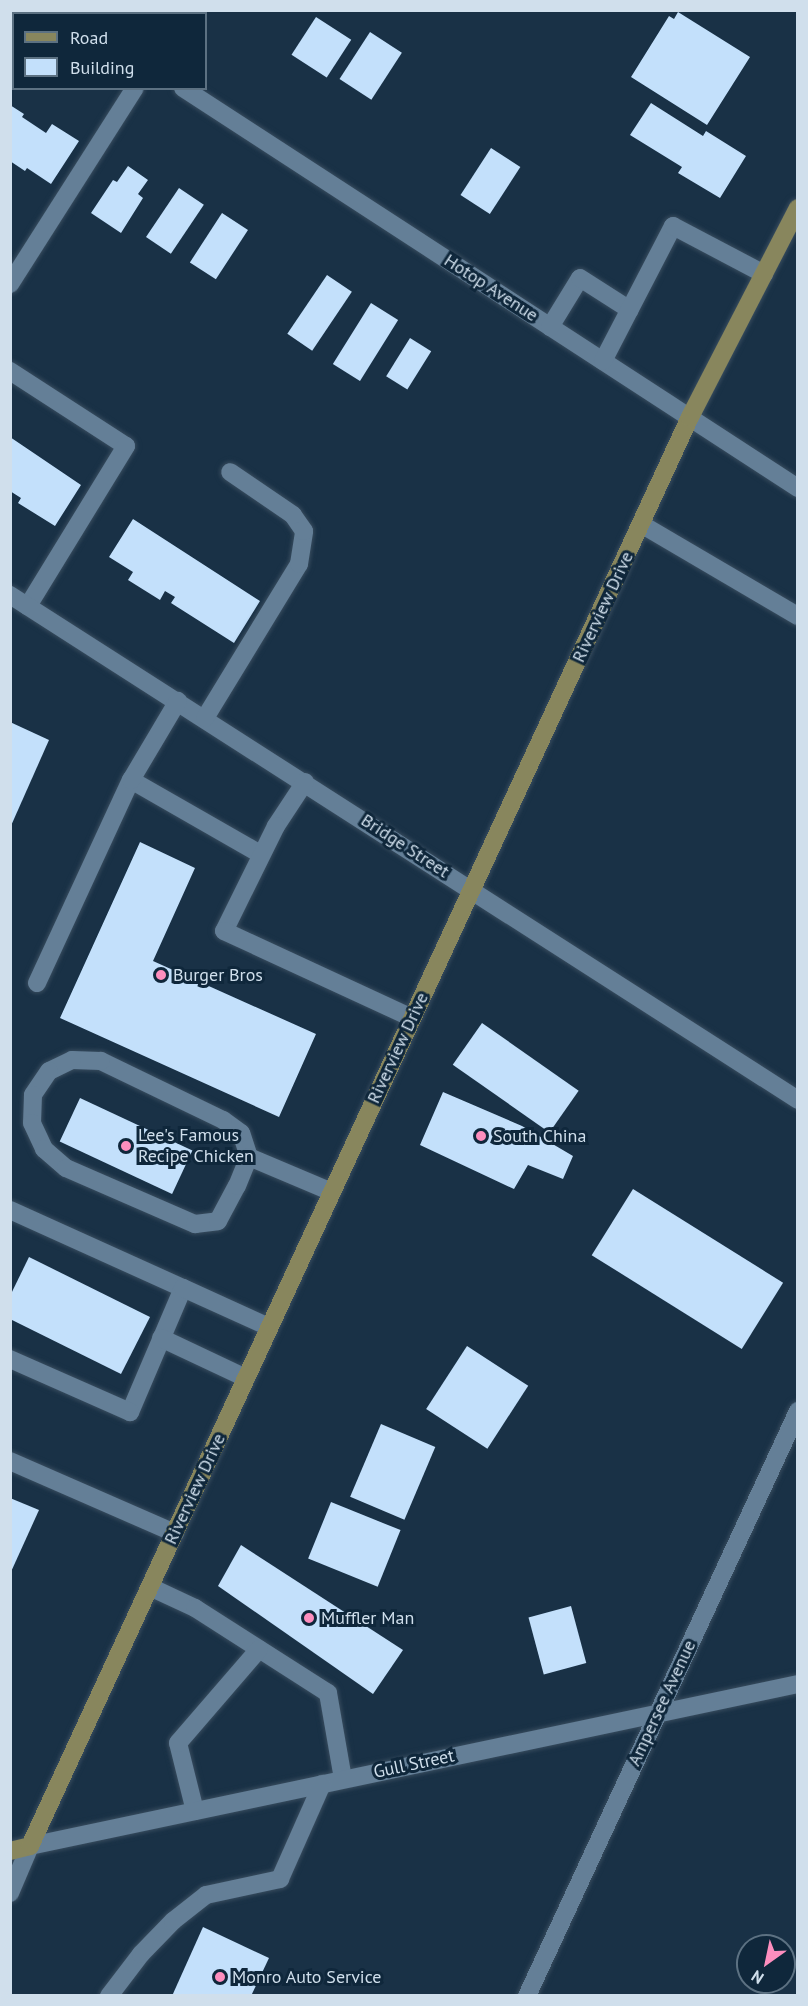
<!DOCTYPE html>
<style>
body{margin:0}
#map{position:relative;width:808px;height:2006px;overflow:hidden;background:#193146;font-family:"PT Sans",sans-serif}
div>[style]{position:absolute}
[style*='--x']{left:calc(var(--x)*1px);top:calc(var(--y)*1px);width:calc(var(--w)*1px);rotate:calc(var(--a)*1deg)}
.building>*{inset:0;background:#c3e0fb;transform-origin:0 0}
.roads{filter:drop-shadow(0 0 2px #384c5e) drop-shadow(0 0 2px #384c5e)}
.minor>*{height:18px;margin:-9px;padding:0 9px;transform-origin:9px;border-radius:9px;background:#647f97}
.major>*{height:18px;margin:-9px;padding:0 9px;transform-origin:9px;border-radius:9px;background:#88865d}
.dots>*{width:16px;height:16px;translate:-50% -50%;box-sizing:border-box;border:3px solid #0f273b;border-radius:50%}
span{translate:-50% -50%;white-space:nowrap;text-align:center;line-height:1.15;-webkit-text-stroke:6px #0f273b;paint-order:stroke}
.street-label{font-size:18px;color:#d0dfec}
.poi-label{font-size:18px;color:#d0dfec}
.left{translate:0 -50%;text-align:left}
.frame{position:absolute;inset:0;border:12px solid #d0dfec;pointer-events:none}
.legend{position:absolute;left:12px;top:12px;width:195px;height:78px;box-sizing:border-box;background:#0f273b;border:2px solid #5c7182;margin:0;padding:8px 10px;list-style:none;font-size:18px;color:#d0dfec}
.legend li{display:flex;align-items:center;gap:12px;height:30px}
.legend b{width:30px;border:2px solid #5c7182}
.north{position:absolute;left:736px;top:1934px;width:60px;height:60px;box-sizing:border-box;background:#0f273b;border:2px solid #5c7182;border-radius:50%;rotate:213deg;font-size:16px;font-weight:700;line-height:24px;text-align:center;color:#d0dfec}
.north::after{content:'';display:block;margin:auto;width:21px;height:27px;background:#fd8ebe;clip-path:polygon(50% 0,100% 100%,50% 72%,0 100%)}
</style>
<div id="map">
<div class="building">
<div style="clip-path:polygon(678px 12px,750px 57px,707px 125px,631px 77px,669px 16px,674px 19px)"></div>
<div style="left:316px;top:17px;width:42px;height:45px;rotate:33deg"></div>
<div style="left:370px;top:32px;width:38px;height:56px;rotate:33deg"></div>
<div style="clip-path:polygon(651px 103px,703px 136px,706px 131px,746px 156px,720px 198px,678px 173px,682px 167px,630px 135px)"></div>
<div style="clip-path:polygon(10px 105px,24px 114px,22px 117px,46px 133px,52px 124px,79px 141px,51px 184px,27px 168px,25px 171px,10px 161px)"></div>
<div style="left:491px;top:148px;width:35px;height:56px;rotate:33deg"></div>
<div style="clip-path:polygon(128px 166px,148px 180px,138px 194px,143px 198px,121px 233px,91px 213px,113px 180px,117px 182px)"></div>
<div style="left:179px;top:188px;width:30px;height:59px;rotate:34deg"></div>
<div style="left:222px;top:213px;width:31px;height:59px;rotate:33deg"></div>
<div style="left:327px;top:275px;width:30px;height:71px;rotate:34deg"></div>
<div style="left:371px;top:303px;width:32px;height:72px;rotate:32deg"></div>
<div style="left:410px;top:338px;width:25px;height:45px;rotate:32deg"></div>
<div style="clip-path:polygon(10px 437px,81px 485px,55px 526px,18px 503px,21px 498px,10px 491px)"></div>
<div style="clip-path:polygon(133px 519px,260px 601px,234px 643px,171px 603px,175px 597px,165px 591px,160px 600px,128px 580px,133px 572px,109px 557px)"></div>
<div style="clip-path:polygon(10px 722px,49px 740px,10px 828px)"></div>
<div style="clip-path:polygon(140px 842px,195px 868px,153px 961px,316px 1034px,279px 1117px,60px 1018px)"></div>
<div style="left:482px;top:1023px;width:118px;height:51px;rotate:35deg"></div>
<div style="clip-path:polygon(443px 1092px,522px 1126px,573px 1156px,563px 1179px,528px 1165px,514px 1189px,420px 1145px)"></div>
<div style="left:80px;top:1098px;width:124px;height:48px;rotate:25deg"></div>
<div style="left:633px;top:1189px;width:177px;height:78px;rotate:32deg"></div>
<div style="clip-path:polygon(29px 1257px,150px 1317px,121px 1374px,10px 1319px,10px 1296px)"></div>
<div style="left:467px;top:1346px;width:73px;height:75px;rotate:33deg"></div>
<div style="left:381px;top:1424px;width:59px;height:79px;rotate:23deg"></div>
<div style="clip-path:polygon(10px 1498px,39px 1510px,10px 1574px)"></div>
<div style="left:331px;top:1502px;width:75px;height:61px;rotate:22deg"></div>
<div style="clip-path:polygon(241px 1545px,403px 1650px,373px 1694px,218px 1586px)"></div>
<div style="left:571px;top:1606px;width:59px;height:44px;rotate:75deg"></div>
<div style="clip-path:polygon(203px 1927px,269px 1958px,251px 1996px,172px 1996px)"></div>
</div>
<div class="roads">
<div class="minor">
<div style="--x:62;--y:10;--w:6;--a:39"></div>
<div style="--x:183;--y:88;--w:734;--a:33.04"></div>
<div style="--x:10;--y:284;--w:232;--a:-57.5"></div>
<div style="--x:550;--y:327;--w:57;--a:-58.5"></div>
<div style="--x:580;--y:278;--w:59;--a:32.6"></div>
<div style="--x:603;--y:361;--w:152;--a:-62.6"></div>
<div style="--x:673;--y:226;--w:103;--a:27.8"></div>
<div style="--x:10;--y:371;--w:138;--a:32.9"></div>
<div style="--x:126;--y:446;--w:188;--a:121.5"></div>
<div style="--x:641;--y:524;--w:182;--a:30.4"></div>
<div style="--x:10;--y:595;--w:936;--a:32.65"></div>
<div style="--x:205;--y:718;--w:180;--a:-58.6"></div>
<div style="--x:299;--y:564;--w:33;--a:-81"></div>
<div style="--x:304;--y:531;--w:19;--a:-125"></div>
<div style="--x:293;--y:515;--w:76;--a:-145.7"></div>
<div style="--x:131;--y:780;--w:149;--a:29.8"></div>
<div style="--x:305;--y:782;--w:53;--a:123.4"></div>
<div style="--x:276;--y:826;--w:117;--a:116.3"></div>
<div style="--x:224;--y:931;--w:207;--a:24.8"></div>
<div style="--x:37;--y:983;--w:224;--a:-65.2"></div>
<div style="--x:131;--y:780;--w:92;--a:-59.3"></div>
<div style="--x:249;--y:1157;--w:25;--a:-108"></div>
<div style="--x:241;--y:1133;--w:22;--a:-144"></div>
<div style="--x:223;--y:1120;--w:136;--a:-154.2"></div>
<div style="--x:101;--y:1061;--w:29;--a:-178"></div>
<div style="--x:72;--y:1060;--w:25;--a:154"></div>
<div style="--x:49;--y:1071;--w:29;--a:124"></div>
<div style="--x:33;--y:1095;--w:28;--a:92"></div>
<div style="--x:32;--y:1123;--w:29;--a:65"></div>
<div style="--x:44;--y:1149;--w:29;--a:41"></div>
<div style="--x:66;--y:1168;--w:141;--a:23.5"></div>
<div style="--x:195;--y:1224;--w:23;--a:-7"></div>
<div style="--x:218;--y:1221;--w:40;--a:-62"></div>
<div style="--x:237;--y:1186;--w:31;--a:-68"></div>
<div style="--x:249;--y:1157;--w:90;--a:22.9"></div>
<div style="--x:10;--y:1210;--w:190;--a:24.3"></div>
<div style="--x:183;--y:1288;--w:135;--a:113.1"></div>
<div style="--x:130;--y:1412;--w:131;--a:-156.2"></div>
<div style="--x:183;--y:1288;--w:94;--a:24.4"></div>
<div style="--x:161;--y:1338;--w:94;--a:25.2"></div>
<div style="--x:10;--y:1461;--w:180;--a:23.6"></div>
<div style="--x:150;--y:1587;--w:50;--a:25"></div>
<div style="--x:195;--y:1608;--w:158;--a:32.6"></div>
<div style="--x:328;--y:1693;--w:87;--a:80.1"></div>
<div style="--x:195;--y:1811;--w:70;--a:-104"></div>
<div style="--x:178;--y:1743;--w:124;--a:-49.2"></div>
<div style="--x:10;--y:1893;--w:51;--a:-66.9"></div>
<div style="--x:30;--y:1846;--w:785;--a:-11.91"></div>
<div style="--x:109;--y:1996;--w:53;--a:-52.7"></div>
<div style="--x:141;--y:1954;--w:46;--a:-45.9"></div>
<div style="--x:173;--y:1921;--w:42;--a:-38.2"></div>
<div style="--x:206;--y:1895;--w:76;--a:-12.2"></div>
<div style="--x:280;--y:1879;--w:104;--a:-66.1"></div>
<div style="--x:527;--y:1996;--w:645;--a:-65.14"></div>
</div>
<div class="major">
<div style="--x:10;--y:1851;--w:21;--a:-14"></div>
<div style="--x:30;--y:1846;--w:1574;--a:-65.21"></div>
<div style="--x:690;--y:417;--w:235;--a:-62.7"></div>
</div>
</div>
<div class="dots">
<div style="left:161px;top:975px;background:#fd8ebe"></div>
<div style="left:481px;top:1136px;background:#fd8ebe"></div>
<div style="left:126px;top:1146px;background:#fd8ebe"></div>
<div style="left:309px;top:1618px;background:#fd8ebe"></div>
<div style="left:220px;top:1977px;background:#fd8ebe"></div>
</div>
<div class="street-label">
<span style="left:491px;top:288px;rotate:33deg">Hotop Avenue</span>
<span style="left:603px;top:607px;rotate:-65deg">Riverview Drive</span>
<span style="left:405px;top:846px;rotate:33deg">Bridge Street</span>
<span style="left:398px;top:1048px;rotate:-65deg">Riverview Drive</span>
<span style="left:195px;top:1489px;rotate:-65deg">Riverview Drive</span>
<span style="left:662px;top:1703px;rotate:-65deg">Ampersee Avenue</span>
<span style="left:414px;top:1764px;rotate:-12deg">Gull Street</span>
</div>
<div class="poi-label">
<span class="left" style="left:173px;top:975px">Burger Bros</span>
<span class="left" style="left:138px;top:1146px">Lee's Famous<br>Recipe Chicken</span>
<span class="left" style="left:493px;top:1136px">South China</span>
<span class="left" style="left:321px;top:1618px">Muffler Man</span>
<span class="left" style="left:232px;top:1977px">Monro Auto Service</span>
</div>
<div class="frame"></div>
<ul class="legend">
<li><b style="height:8px;background:#88865d"></b>Road</li>
<li><b style="height:16px;background:#c3e0fb"></b>Building</li>
</ul>
<div class="north">N</div>
</div>
